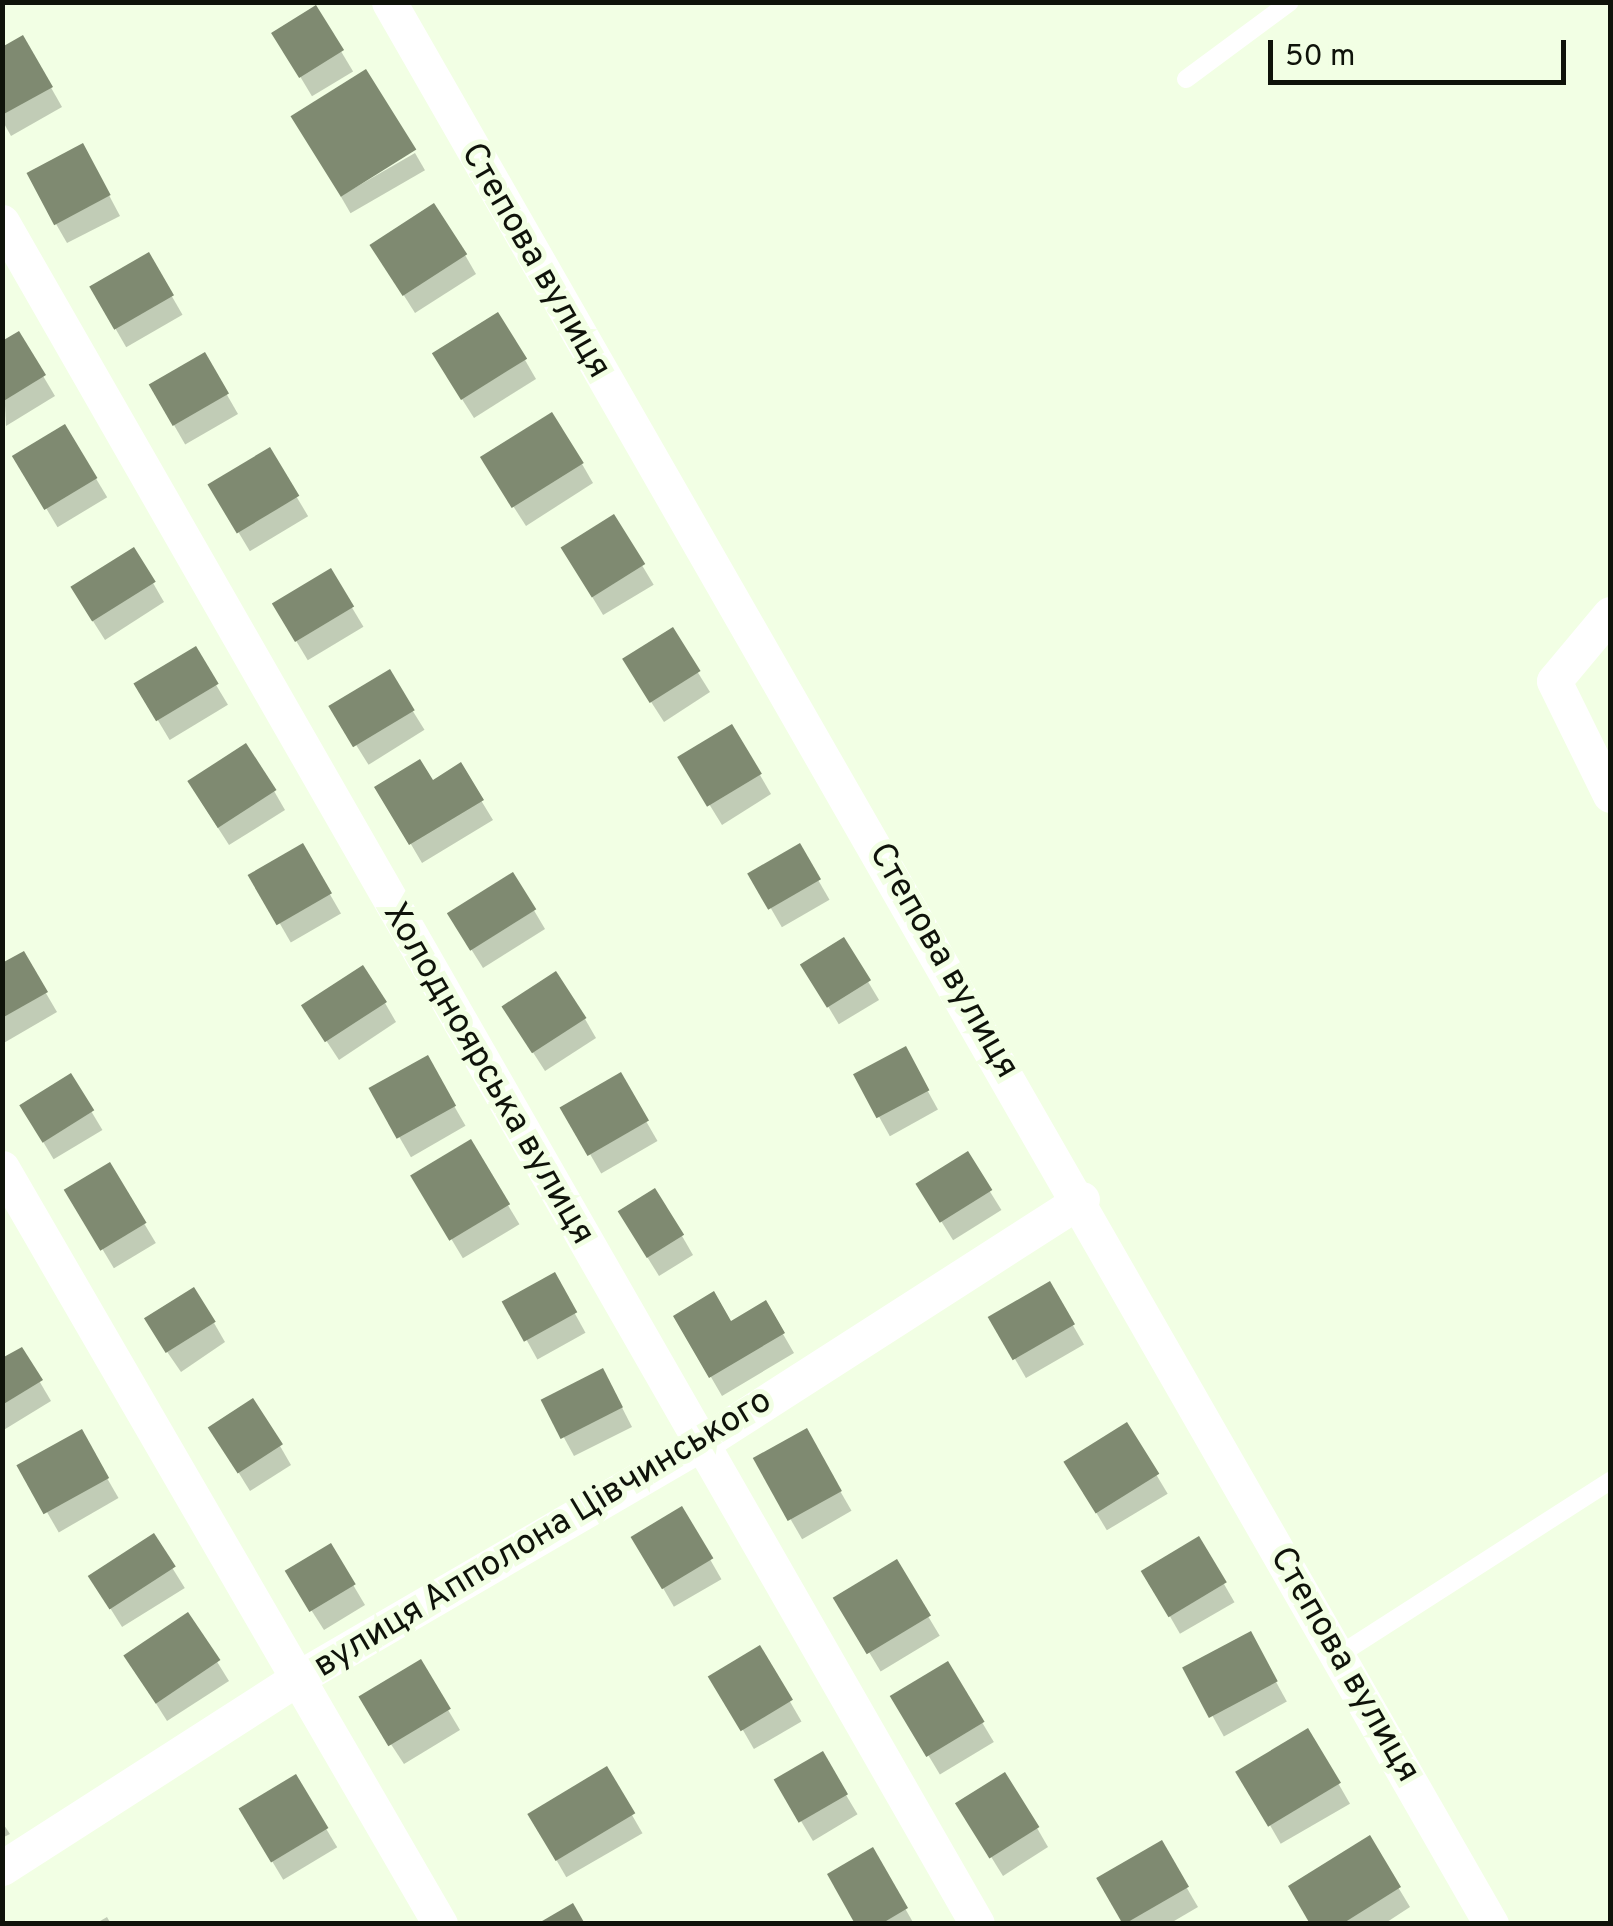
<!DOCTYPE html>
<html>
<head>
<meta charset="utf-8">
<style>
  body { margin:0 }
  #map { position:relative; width:1613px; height:1926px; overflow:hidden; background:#f2ffe4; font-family:Overpass,sans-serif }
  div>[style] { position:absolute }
  .shadow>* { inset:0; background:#0003; transform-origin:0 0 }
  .building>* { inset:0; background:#7f8a71; transform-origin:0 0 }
  .lane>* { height:18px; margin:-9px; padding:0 9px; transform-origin:9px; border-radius:9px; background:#fff }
  .street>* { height:35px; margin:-17.5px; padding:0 17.5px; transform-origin:17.5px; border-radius:17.5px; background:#fff }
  span { translate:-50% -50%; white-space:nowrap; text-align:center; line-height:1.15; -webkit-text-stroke:10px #f2ffe4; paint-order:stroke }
  .street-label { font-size:35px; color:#0f130a }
  .frame { position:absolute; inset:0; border:5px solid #0f130a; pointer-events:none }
  .scale { position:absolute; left:1268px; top:40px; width:298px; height:45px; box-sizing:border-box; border:5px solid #0f130a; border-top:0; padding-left:12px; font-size:30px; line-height:35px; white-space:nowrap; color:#0f130a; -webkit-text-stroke:8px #f2ffe4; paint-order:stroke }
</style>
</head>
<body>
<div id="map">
  <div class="shadow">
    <div style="left:315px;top:8px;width:74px;height:48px;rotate:59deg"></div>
    <div style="clip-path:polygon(23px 38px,62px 107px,11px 136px,2px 120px,2px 50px)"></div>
    <div style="left:415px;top:153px;width:20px;height:86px;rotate:60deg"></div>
    <div style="clip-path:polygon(93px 165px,120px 216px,67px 243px,56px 224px)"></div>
    <div style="left:148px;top:255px;width:69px;height:65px;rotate:60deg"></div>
    <div style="clip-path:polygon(465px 255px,476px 274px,415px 313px,384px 264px)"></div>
    <div style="clip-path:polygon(18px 334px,55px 396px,6px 426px,2px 344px)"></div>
    <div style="left:204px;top:355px;width:68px;height:61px;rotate:60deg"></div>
    <div style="clip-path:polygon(525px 360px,536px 379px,474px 418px,446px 374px)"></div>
    <div style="left:65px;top:427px;width:82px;height:58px;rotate:59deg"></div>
    <div style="left:269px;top:451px;width:76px;height:68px;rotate:59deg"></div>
    <div style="clip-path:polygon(582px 464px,593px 483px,526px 526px,495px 478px)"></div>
    <div style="left:613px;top:517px;width:79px;height:59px;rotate:59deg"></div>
    <div style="left:330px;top:571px;width:65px;height:65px;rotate:59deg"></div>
    <div style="clip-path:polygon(153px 583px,164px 602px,105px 640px,84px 607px)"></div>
    <div style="clip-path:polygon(672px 631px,710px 692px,664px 722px,637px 680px)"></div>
    <div style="left:195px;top:650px;width:64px;height:68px;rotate:59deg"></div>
    <div style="left:389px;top:673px;width:67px;height:66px;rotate:58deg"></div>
    <div style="clip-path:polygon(460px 766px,493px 820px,422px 863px,378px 788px,432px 783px)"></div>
    <div style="clip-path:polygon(760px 775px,771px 794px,722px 825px,693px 778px)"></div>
    <div style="clip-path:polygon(274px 791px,285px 810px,229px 845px,200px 800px)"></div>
    <div style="left:302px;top:846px;width:78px;height:58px;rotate:60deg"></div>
    <div style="left:799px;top:847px;width:61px;height:55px;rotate:60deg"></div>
    <div style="clip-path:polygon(513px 875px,545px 929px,483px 968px,461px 933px)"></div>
    <div style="left:843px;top:940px;width:70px;height:47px;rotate:59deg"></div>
    <div style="clip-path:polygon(23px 954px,57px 1012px,2px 1044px,2px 966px)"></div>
    <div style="clip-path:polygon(385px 1003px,396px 1022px,339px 1060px,316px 1025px)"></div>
    <div style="clip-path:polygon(585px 1019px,596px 1038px,545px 1071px,516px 1026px)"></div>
    <div style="left:905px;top:1050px;width:68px;height:55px;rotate:61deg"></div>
    <div style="left:427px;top:1059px;width:77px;height:63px;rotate:60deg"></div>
    <div style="left:70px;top:1076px;width:63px;height:57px;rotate:59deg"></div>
    <div style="left:620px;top:1076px;width:75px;height:65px;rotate:60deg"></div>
    <div style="left:470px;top:1142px;width:96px;height:66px;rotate:59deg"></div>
    <div style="left:967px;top:1155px;width:65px;height:57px;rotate:58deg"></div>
    <div style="left:109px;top:1165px;width:91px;height:49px;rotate:59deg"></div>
    <div style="clip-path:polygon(631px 1231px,682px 1236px,693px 1255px,659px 1276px)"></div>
    <div style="left:554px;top:1276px;width:65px;height:55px;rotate:61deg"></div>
    <div style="left:1049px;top:1284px;width:70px;height:67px;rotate:60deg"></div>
    <div style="clip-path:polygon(765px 1303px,794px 1353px,722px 1396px,676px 1317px,730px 1325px)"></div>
    <div style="clip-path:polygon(214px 1323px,225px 1342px,181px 1372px,159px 1340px)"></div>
    <div style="clip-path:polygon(21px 1350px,51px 1401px,2px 1431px,2px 1361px)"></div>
    <div style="clip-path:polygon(613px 1390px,632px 1427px,574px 1456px,544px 1401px)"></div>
    <div style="left:1127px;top:1426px;width:79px;height:71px;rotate:59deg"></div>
    <div style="left:806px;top:1432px;width:91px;height:57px;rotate:60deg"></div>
    <div style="left:81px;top:1433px;width:75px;height:69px;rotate:60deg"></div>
    <div style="clip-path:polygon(222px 1446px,280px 1446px,291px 1465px,250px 1491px)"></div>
    <div style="left:681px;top:1509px;width:81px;height:55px;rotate:60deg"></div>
    <div style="left:153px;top:1537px;width:60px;height:74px;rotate:58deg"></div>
    <div style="left:1198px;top:1539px;width:73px;height:63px;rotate:60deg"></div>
    <div style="clip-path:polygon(330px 1546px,365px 1605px,324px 1630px,299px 1591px)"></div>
    <div style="left:896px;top:1563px;width:85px;height:69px;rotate:59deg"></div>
    <div style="clip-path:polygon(188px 1615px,229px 1681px,167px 1721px,138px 1675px)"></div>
    <div style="left:1250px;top:1635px;width:76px;height:72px;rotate:61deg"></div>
    <div style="left:759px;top:1648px;width:85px;height:55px;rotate:60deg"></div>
    <div style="clip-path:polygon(420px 1663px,460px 1730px,404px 1764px,371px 1714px)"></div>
    <div style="left:947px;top:1664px;width:91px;height:63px;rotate:59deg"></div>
    <div style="left:1308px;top:1731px;width:84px;height:80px;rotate:60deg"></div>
    <div style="left:822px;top:1755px;width:69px;height:52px;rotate:59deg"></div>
    <div style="left:606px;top:1770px;width:73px;height:88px;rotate:60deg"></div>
    <div style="left:295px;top:1777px;width:82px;height:63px;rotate:59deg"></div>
    <div style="clip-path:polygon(2px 1822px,10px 1834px,2px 1838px)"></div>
    <div style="clip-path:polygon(970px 1823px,1037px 1828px,1048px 1847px,1003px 1876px)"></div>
    <div style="clip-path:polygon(1369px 1839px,1410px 1907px,1384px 1924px,1313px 1924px)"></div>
    <div style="clip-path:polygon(1161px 1844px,1198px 1907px,1169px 1924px,1125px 1924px,1100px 1879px)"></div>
    <div style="clip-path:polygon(872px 1851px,914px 1924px,858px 1924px)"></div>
    <div style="clip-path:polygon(107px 1917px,111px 1924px,95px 1924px)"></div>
  </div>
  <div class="building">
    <div style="left:316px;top:5px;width:53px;height:53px;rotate:58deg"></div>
    <div style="clip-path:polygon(23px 35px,53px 87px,2px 115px,2px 47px)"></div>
    <div style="left:366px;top:69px;width:95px;height:89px;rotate:58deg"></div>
    <div style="left:83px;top:143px;width:59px;height:64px;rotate:62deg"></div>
    <div style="left:434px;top:203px;width:61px;height:77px;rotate:57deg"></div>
    <div style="left:149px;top:252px;width:50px;height:69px;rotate:60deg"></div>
    <div style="left:498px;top:312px;width:55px;height:78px;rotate:58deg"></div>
    <div style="clip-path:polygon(19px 331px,46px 375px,2px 402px,2px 341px)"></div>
    <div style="left:205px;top:352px;width:48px;height:65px;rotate:60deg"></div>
    <div style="left:552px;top:412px;width:60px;height:85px;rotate:58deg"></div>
    <div style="left:65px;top:424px;width:63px;height:62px;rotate:59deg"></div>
    <div style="left:270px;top:447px;width:57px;height:73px;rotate:59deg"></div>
    <div style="left:614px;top:514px;width:59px;height:63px;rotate:58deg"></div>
    <div style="left:134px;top:547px;width:41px;height:75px;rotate:58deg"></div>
    <div style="left:331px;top:568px;width:45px;height:69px;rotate:59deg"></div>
    <div style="left:673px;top:627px;width:52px;height:60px;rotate:58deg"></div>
    <div style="left:196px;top:646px;width:44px;height:73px;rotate:59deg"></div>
    <div style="left:390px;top:669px;width:48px;height:72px;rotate:59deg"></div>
    <div style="left:732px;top:724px;width:58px;height:64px;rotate:59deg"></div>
    <div style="left:246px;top:743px;width:56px;height:70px;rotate:57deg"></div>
    <div style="clip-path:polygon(420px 759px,433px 780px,461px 762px,484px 800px,409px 845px,374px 787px)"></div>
    <div style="left:303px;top:843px;width:58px;height:64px;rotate:60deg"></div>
    <div style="left:800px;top:843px;width:42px;height:61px;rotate:60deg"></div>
    <div style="left:513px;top:872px;width:44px;height:78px;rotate:58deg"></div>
    <div style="left:844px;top:937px;width:51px;height:52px;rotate:58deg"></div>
    <div style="clip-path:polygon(24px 951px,48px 992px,2px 1018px,2px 963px)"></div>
    <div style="left:363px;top:965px;width:44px;height:74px;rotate:57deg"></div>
    <div style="left:556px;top:971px;width:56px;height:65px;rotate:57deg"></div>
    <div style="left:906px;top:1046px;width:50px;height:60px;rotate:62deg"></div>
    <div style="left:428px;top:1055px;width:58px;height:68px;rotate:61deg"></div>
    <div style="left:621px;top:1072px;width:56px;height:71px;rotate:60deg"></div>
    <div style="left:71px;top:1073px;width:44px;height:61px;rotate:58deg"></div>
    <div style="left:471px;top:1139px;width:76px;height:71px;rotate:59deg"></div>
    <div style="left:968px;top:1151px;width:46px;height:62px;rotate:58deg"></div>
    <div style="left:110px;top:1162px;width:71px;height:54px;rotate:59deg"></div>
    <div style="left:655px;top:1188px;width:55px;height:44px;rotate:58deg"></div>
    <div style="left:555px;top:1272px;width:46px;height:61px;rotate:61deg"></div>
    <div style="left:1050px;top:1281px;width:50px;height:72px;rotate:60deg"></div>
    <div style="left:194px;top:1287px;width:41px;height:59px;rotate:58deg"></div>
    <div style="clip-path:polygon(714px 1291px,731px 1321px,766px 1300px,785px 1333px,709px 1378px,673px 1316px)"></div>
    <div style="clip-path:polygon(22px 1347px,43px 1380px,2px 1405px,2px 1358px)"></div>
    <div style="left:603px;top:1368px;width:44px;height:70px;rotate:63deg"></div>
    <div style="left:253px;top:1398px;width:55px;height:54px;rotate:57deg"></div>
    <div style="left:1127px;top:1422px;width:61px;height:75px;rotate:58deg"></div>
    <div style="left:807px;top:1428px;width:72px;height:62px;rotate:61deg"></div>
    <div style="left:82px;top:1429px;width:56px;height:75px;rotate:61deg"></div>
    <div style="left:682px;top:1506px;width:61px;height:60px;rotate:59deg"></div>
    <div style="left:154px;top:1533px;width:40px;height:79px;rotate:57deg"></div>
    <div style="left:1199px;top:1536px;width:54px;height:68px;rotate:59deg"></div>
    <div style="left:331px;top:1543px;width:48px;height:54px;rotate:59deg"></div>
    <div style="left:897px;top:1559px;width:66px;height:75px;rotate:59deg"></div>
    <div style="left:188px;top:1612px;width:58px;height:78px;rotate:56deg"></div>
    <div style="left:1251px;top:1631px;width:57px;height:78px;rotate:62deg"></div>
    <div style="left:760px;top:1645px;width:64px;height:61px;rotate:59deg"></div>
    <div style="left:421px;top:1659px;width:58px;height:73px;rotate:59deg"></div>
    <div style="left:948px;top:1661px;width:71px;height:68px;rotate:59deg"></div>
    <div style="left:1308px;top:1728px;width:64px;height:85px;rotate:59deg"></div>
    <div style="left:823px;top:1751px;width:50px;height:57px;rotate:60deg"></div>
    <div style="left:607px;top:1766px;width:55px;height:93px;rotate:59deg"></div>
    <div style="left:1005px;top:1772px;width:65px;height:59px;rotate:58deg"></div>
    <div style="left:296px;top:1774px;width:63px;height:67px;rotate:59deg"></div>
    <div style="clip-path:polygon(1370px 1835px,1401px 1887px,1342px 1924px,1310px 1924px,1288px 1886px)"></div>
    <div style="left:1162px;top:1840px;width:54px;height:76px;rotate:60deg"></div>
    <div style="clip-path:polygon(873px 1847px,908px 1908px,881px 1924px,855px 1924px,827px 1874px)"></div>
    <div style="clip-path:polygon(573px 1903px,585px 1924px,537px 1924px)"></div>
  </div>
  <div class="lane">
    <div style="left:1186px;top:79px;width:129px;rotate:-36.5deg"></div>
    <div style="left:1339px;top:1655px;width:322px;rotate:-32.7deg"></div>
  </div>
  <div class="street">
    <div style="left:389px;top:2px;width:2216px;rotate:60.17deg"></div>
    <div style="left:2px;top:222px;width:1961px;rotate:60.19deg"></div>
    <div style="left:1610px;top:614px;width:87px;rotate:129.9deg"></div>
    <div style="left:1554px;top:681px;width:127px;rotate:63.8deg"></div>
    <div style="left:2px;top:1168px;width:874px;rotate:59.91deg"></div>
    <div style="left:2px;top:1868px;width:352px;rotate:-32.7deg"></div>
    <div style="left:298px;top:1678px;width:464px;rotate:-30.2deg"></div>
    <div style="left:699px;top:1445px;width:455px;rotate:-32.7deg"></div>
  </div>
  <div class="street-label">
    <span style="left:535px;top:261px;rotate:60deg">Степова вулиця</span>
    <span style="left:943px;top:961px;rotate:60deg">Степова вулиця</span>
    <span style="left:488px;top:1074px;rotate:60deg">Холодноярська вулиця</span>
    <span style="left:543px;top:1534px;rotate:-31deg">вулиця Апполона Цівчинського</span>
    <span style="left:1344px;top:1665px;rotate:60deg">Степова вулиця</span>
  </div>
  <div class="frame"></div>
  <div class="scale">50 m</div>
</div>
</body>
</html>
